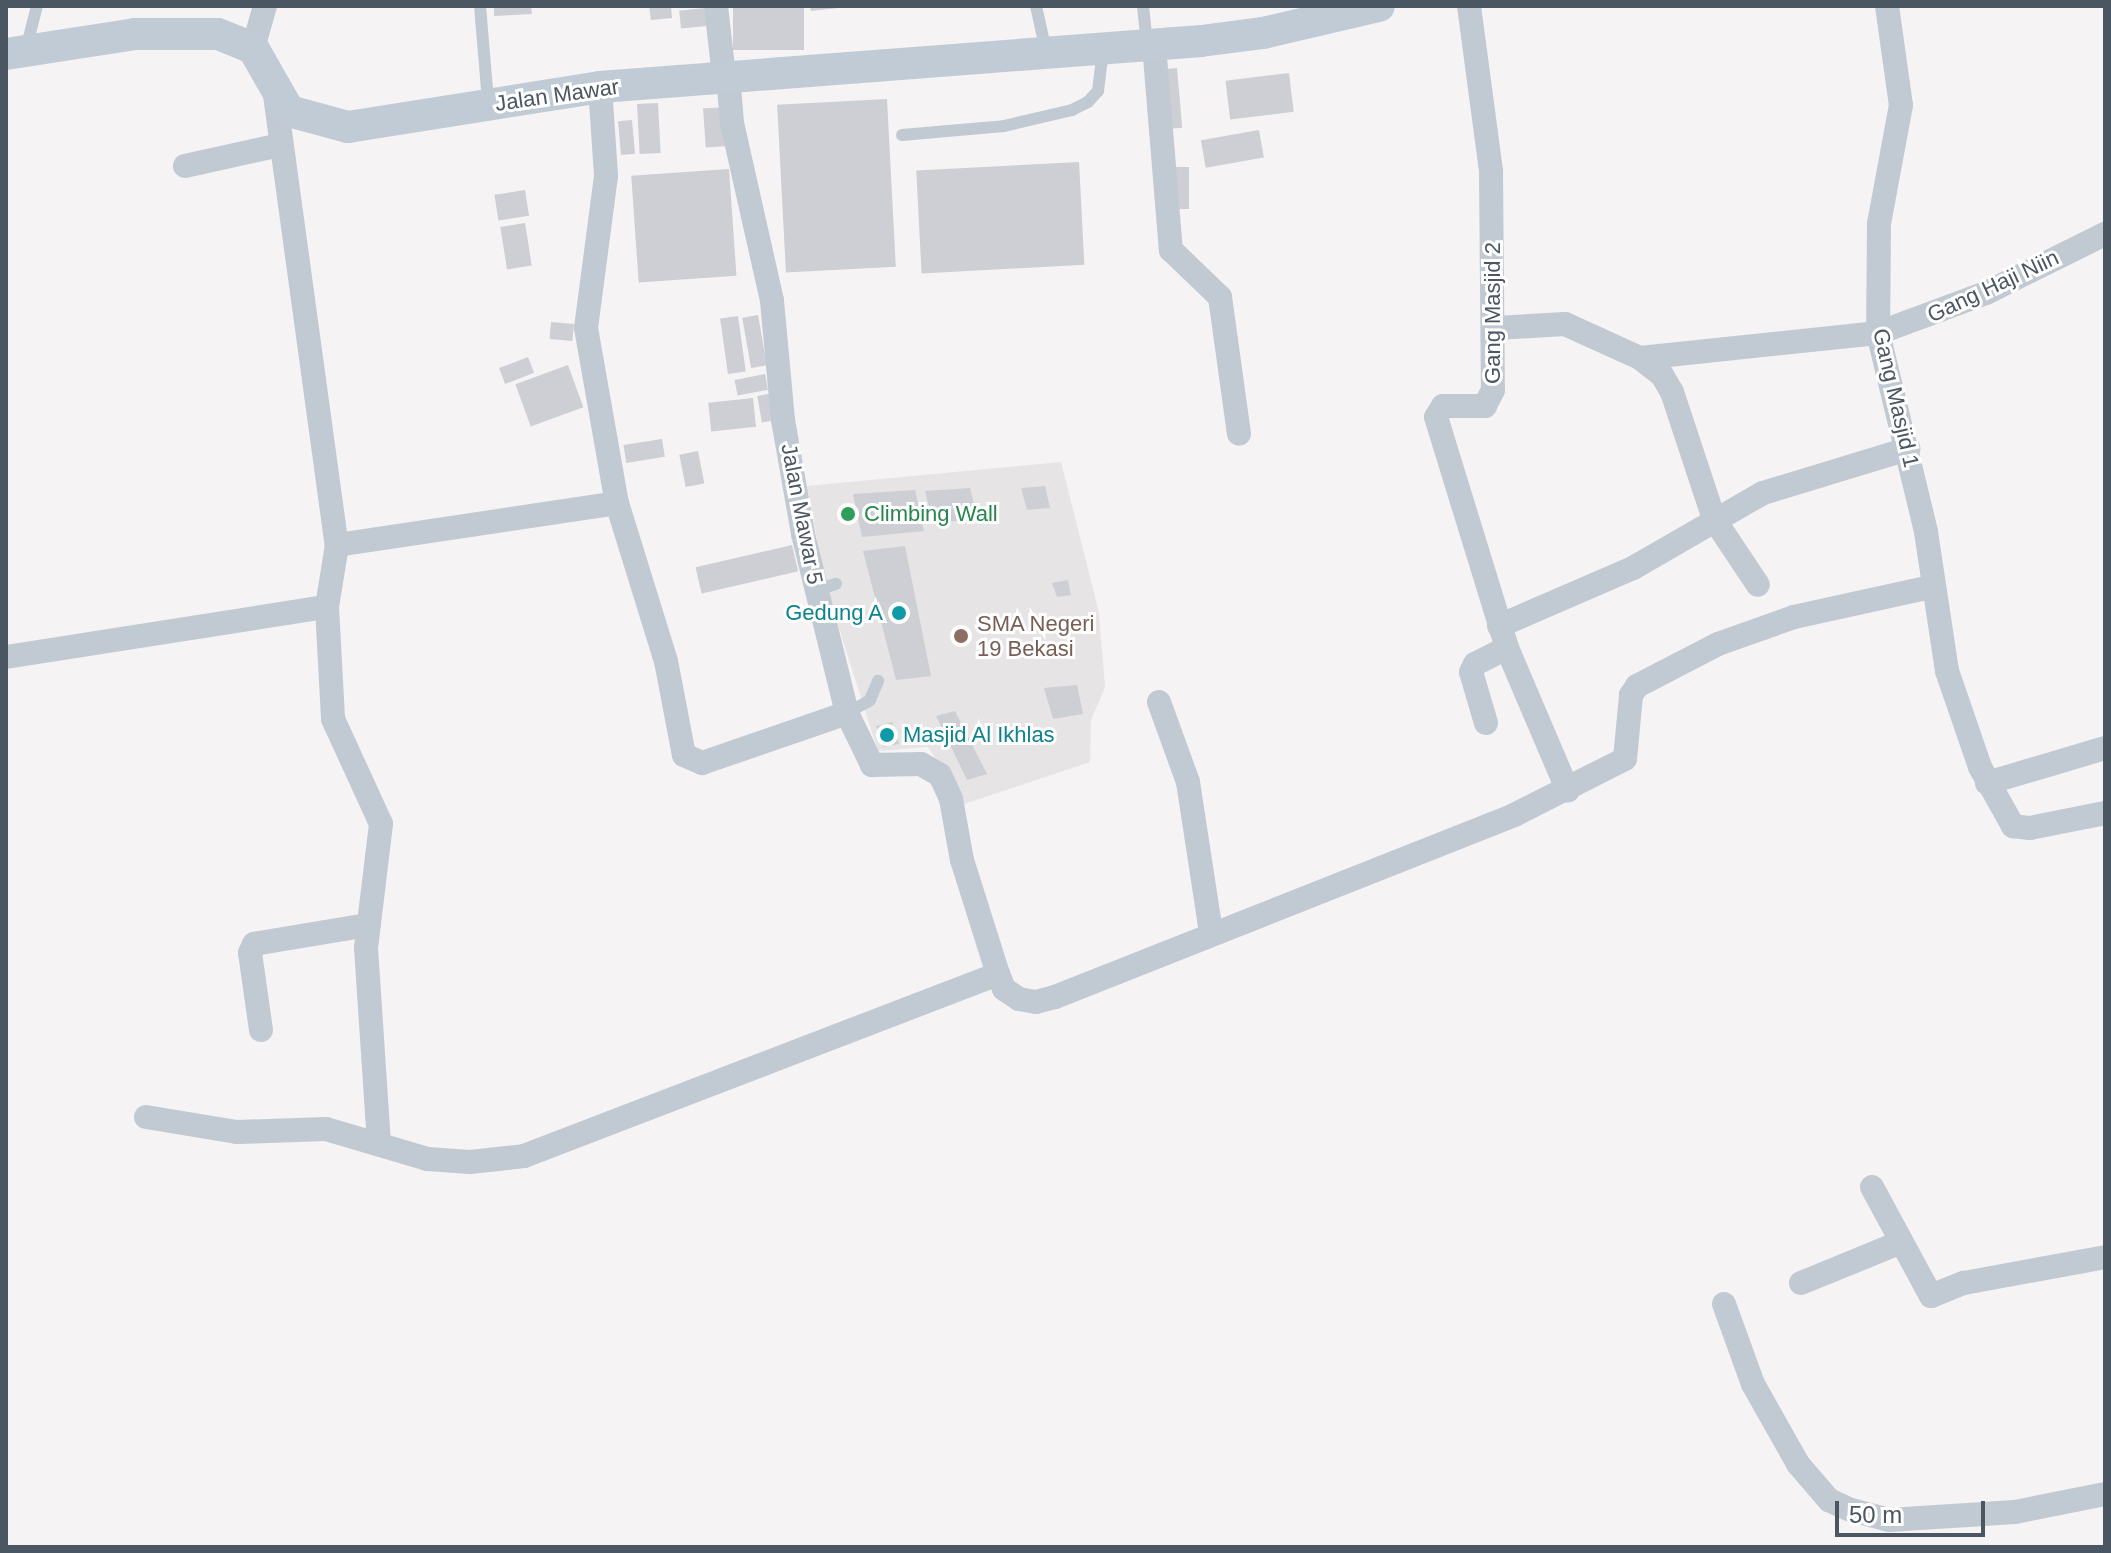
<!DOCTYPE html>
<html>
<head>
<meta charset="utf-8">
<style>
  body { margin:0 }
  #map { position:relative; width:2111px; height:1553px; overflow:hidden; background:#f5f3f3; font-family:Helvetica,sans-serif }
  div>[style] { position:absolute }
  .education>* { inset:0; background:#e6e4e5 }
  .building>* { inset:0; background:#cdcfd5; transform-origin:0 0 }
  .lane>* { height:12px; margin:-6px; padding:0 6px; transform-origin:6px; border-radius:6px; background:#c1cad2 }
  .street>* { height:24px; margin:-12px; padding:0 12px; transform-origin:12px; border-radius:12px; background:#c1cad2 }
  .secondary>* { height:32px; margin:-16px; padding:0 16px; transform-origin:16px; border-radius:16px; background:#c1cbd6 }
  .dots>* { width:22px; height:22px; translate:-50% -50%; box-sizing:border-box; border:4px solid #fff; border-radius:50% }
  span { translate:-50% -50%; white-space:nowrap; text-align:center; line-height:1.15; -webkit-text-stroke:6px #fff; paint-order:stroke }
  .street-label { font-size:22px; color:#4a5661 }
  .leisure-label { font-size:22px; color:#27864d }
  .left { translate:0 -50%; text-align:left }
  .culture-label { font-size:22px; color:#0d838f }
  .right { translate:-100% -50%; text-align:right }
  .education-label { font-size:22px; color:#785e54 }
  .frame { position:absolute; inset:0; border:8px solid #4a5661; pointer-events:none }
  .scale { position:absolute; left:1835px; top:1501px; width:150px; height:36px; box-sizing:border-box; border:4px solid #4a5661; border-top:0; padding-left:10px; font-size:24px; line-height:28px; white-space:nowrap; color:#4a5661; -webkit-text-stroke:6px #fff; paint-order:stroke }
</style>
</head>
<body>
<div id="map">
  <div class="education">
    <div style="clip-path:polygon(1061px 462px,1099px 613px,1105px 687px,1091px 720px,1090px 762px,964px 804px,928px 747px,878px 751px,826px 587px,807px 486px)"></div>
  </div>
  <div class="building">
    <div style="clip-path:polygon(494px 6px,531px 6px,532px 14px,494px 16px)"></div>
    <div style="clip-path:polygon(649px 6px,671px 6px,672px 18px,651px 20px)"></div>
    <div style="left:733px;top:6px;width:71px;height:44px"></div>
    <div style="clip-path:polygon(810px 6px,838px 6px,838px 8px,811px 11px)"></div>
    <div style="left:705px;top:8px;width:18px;height:26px;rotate:84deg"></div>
    <div style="left:1177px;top:68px;width:60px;height:15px;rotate:85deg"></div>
    <div style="left:1289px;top:73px;width:39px;height:64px;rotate:83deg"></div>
    <div style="left:887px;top:99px;width:168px;height:110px;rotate:87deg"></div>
    <div style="left:658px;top:103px;width:50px;height:21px;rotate:87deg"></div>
    <div style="left:726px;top:107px;width:39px;height:23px;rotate:86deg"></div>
    <div style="left:632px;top:120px;width:34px;height:14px;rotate:85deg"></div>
    <div style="left:1259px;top:130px;width:28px;height:59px;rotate:80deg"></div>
    <div style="left:1079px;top:162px;width:103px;height:163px;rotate:87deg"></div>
    <div style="left:1170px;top:167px;width:19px;height:42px"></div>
    <div style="left:729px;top:169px;width:107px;height:98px;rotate:86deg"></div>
    <div style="left:525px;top:190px;width:26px;height:31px;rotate:81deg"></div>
    <div style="left:525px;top:223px;width:43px;height:25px;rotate:81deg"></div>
    <div style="left:758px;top:315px;width:51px;height:16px;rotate:80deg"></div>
    <div style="left:738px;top:316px;width:56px;height:18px;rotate:82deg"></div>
    <div style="left:551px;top:322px;width:23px;height:17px;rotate:5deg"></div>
    <div style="left:528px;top:357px;width:17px;height:31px;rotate:69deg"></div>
    <div style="left:568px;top:365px;width:45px;height:56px;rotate:70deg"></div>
    <div style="left:765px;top:374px;width:16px;height:31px;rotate:79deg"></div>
    <div style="left:774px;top:393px;width:27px;height:17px;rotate:80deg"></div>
    <div style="left:753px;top:398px;width:29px;height:45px;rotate:84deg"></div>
    <div style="left:662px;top:439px;width:18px;height:39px;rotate:81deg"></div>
    <div style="left:698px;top:451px;width:33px;height:19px;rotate:79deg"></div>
    <div style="clip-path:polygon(1045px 486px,1050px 508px,1027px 510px,1021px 488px)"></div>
    <div style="clip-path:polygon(970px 488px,978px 519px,933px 523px,925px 491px)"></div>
    <div style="clip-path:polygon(915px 490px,924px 531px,862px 537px,853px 494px)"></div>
    <div style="left:792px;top:545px;width:27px;height:99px;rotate:77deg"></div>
    <div style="clip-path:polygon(905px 546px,931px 676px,896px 680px,863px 551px)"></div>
    <div style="clip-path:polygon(1068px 580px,1071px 595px,1057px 597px,1052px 583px)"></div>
    <div style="clip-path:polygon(1077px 685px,1083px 714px,1053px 719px,1044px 688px)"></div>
    <div style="clip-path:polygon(955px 711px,987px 774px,967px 780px,936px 716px)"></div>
    <div style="clip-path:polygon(892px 722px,899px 744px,883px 747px,876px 726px)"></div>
  </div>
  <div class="lane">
    <div style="left:480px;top:6px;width:96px;rotate:85.2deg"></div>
    <div style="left:1036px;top:6px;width:46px;rotate:77.5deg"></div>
    <div style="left:1143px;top:6px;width:37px;rotate:84deg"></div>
    <div style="left:26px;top:49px;width:44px;rotate:-75.7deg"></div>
    <div style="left:902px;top:135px;width:102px;rotate:-5deg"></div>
    <div style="left:1004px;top:126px;width:70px;rotate:-13.2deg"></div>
    <div style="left:1072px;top:110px;width:18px;rotate:-27deg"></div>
    <div style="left:1088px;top:102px;width:15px;rotate:-48deg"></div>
    <div style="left:1098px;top:91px;width:39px;rotate:-83deg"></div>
    <div style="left:817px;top:590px;width:20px;rotate:-18deg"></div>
    <div style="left:847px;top:713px;width:26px;rotate:-29deg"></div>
    <div style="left:870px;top:700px;width:21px;rotate:-67deg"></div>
  </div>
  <div class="street">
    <div style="left:716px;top:6px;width:70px;rotate:83.5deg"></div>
    <div style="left:1469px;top:6px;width:166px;rotate:82.4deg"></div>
    <div style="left:1491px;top:171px;width:219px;rotate:89.5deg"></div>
    <div style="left:1493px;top:390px;width:18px;rotate:117deg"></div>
    <div style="left:1485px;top:406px;width:42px;rotate:180deg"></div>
    <div style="left:1443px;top:406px;width:13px;rotate:122deg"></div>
    <div style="left:1436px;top:417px;width:242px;rotate:72.9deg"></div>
    <div style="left:1507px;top:648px;width:155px;rotate:66.9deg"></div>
    <div style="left:1887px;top:6px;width:100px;rotate:82deg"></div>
    <div style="left:1901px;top:105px;width:121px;rotate:100.5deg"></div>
    <div style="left:1879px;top:224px;width:109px;rotate:90.5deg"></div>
    <div style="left:1878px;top:333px;width:205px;rotate:76.4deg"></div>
    <div style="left:1926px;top:532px;width:141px;rotate:81.4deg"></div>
    <div style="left:1947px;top:671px;width:102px;rotate:71deg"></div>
    <div style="left:1980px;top:767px;width:68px;rotate:60.8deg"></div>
    <div style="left:2013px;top:826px;width:17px;rotate:7deg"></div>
    <div style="left:2030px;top:828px;width:76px;rotate:-11.3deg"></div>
    <div style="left:1154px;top:45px;width:206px;rotate:85.3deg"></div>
    <div style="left:1171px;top:250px;width:68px;rotate:43.8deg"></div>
    <div style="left:1220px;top:297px;width:138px;rotate:82.1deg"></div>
    <div style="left:253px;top:48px;width:44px;rotate:-74.1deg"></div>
    <div style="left:728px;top:76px;width:47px;rotate:85.1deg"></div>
    <div style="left:732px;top:123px;width:182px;rotate:77.3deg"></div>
    <div style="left:772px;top:301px;width:120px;rotate:84.7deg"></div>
    <div style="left:783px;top:420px;width:116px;rotate:80deg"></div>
    <div style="left:803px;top:534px;width:184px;rotate:76.2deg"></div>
    <div style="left:847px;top:713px;width:58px;rotate:64.3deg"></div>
    <div style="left:872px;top:765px;width:49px;rotate:-1.2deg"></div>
    <div style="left:921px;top:764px;width:22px;rotate:30deg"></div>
    <div style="left:940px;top:775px;width:26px;rotate:65deg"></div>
    <div style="left:951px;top:799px;width:62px;rotate:79.8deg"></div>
    <div style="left:962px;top:860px;width:120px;rotate:72.5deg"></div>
    <div style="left:600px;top:87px;width:89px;rotate:86.1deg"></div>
    <div style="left:606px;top:176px;width:153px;rotate:97.5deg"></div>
    <div style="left:586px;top:328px;width:178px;rotate:80deg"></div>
    <div style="left:617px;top:503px;width:165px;rotate:72.8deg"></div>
    <div style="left:666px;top:661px;width:96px;rotate:79.2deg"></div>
    <div style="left:684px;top:755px;width:20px;rotate:24deg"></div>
    <div style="left:702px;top:763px;width:153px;rotate:-19deg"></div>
    <div style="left:275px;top:95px;width:454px;rotate:82.2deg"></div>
    <div style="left:337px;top:545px;width:63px;rotate:99.2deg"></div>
    <div style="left:327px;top:607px;width:112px;rotate:86.9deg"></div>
    <div style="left:333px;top:719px;width:115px;rotate:65.4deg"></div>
    <div style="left:381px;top:824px;width:125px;rotate:96.9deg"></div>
    <div style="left:366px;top:948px;width:195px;rotate:86.2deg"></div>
    <div style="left:185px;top:166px;width:97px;rotate:-12.5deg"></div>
    <div style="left:1496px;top:328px;width:69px;rotate:-3.3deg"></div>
    <div style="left:1565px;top:324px;width:82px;rotate:24.4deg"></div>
    <div style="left:1640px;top:358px;width:239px;rotate:-6deg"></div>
    <div style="left:1878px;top:333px;width:115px;rotate:-20.3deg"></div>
    <div style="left:1986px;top:293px;width:133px;rotate:-26.4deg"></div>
    <div style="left:1640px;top:358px;width:28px;rotate:38deg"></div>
    <div style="left:1662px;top:375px;width:20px;rotate:60deg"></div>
    <div style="left:1672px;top:392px;width:134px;rotate:71.7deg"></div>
    <div style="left:1714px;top:519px;width:79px;rotate:56.3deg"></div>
    <div style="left:337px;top:545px;width:283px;rotate:-8.5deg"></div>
    <div style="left:1499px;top:626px;width:146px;rotate:-23.4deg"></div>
    <div style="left:1633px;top:568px;width:150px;rotate:-30deg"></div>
    <div style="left:1763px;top:493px;width:152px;rotate:-16.9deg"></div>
    <div style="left:6px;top:657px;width:325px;rotate:-8.9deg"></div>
    <div style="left:1159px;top:702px;width:85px;rotate:70.1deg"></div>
    <div style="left:1188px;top:782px;width:152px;rotate:81.3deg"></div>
    <div style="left:1486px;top:723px;width:53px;rotate:-106.4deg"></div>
    <div style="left:1471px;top:672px;width:9px;rotate:-63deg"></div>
    <div style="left:1475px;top:664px;width:36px;rotate:-27deg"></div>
    <div style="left:1987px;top:783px;width:123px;rotate:-16.5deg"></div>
    <div style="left:261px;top:1030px;width:78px;rotate:-98.1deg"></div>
    <div style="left:250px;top:953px;width:10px;rotate:-66deg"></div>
    <div style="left:254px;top:944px;width:116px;rotate:-9.5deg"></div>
    <div style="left:146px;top:1117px;width:92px;rotate:9.4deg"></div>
    <div style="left:237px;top:1132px;width:89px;rotate:-1.9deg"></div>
    <div style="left:326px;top:1129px;width:105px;rotate:16.5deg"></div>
    <div style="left:427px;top:1159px;width:43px;rotate:4deg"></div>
    <div style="left:470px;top:1162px;width:54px;rotate:-6.3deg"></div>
    <div style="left:524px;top:1156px;width:508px;rotate:-21.01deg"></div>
    <div style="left:998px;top:974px;width:16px;rotate:68deg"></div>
    <div style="left:1004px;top:989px;width:18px;rotate:34deg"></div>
    <div style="left:1019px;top:999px;width:17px;rotate:10deg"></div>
    <div style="left:1036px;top:1002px;width:20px;rotate:-15deg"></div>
    <div style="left:1055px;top:997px;width:494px;rotate:-21.6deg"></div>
    <div style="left:1514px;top:815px;width:124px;rotate:-26.8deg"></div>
    <div style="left:1625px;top:759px;width:64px;rotate:-84.6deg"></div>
    <div style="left:1631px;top:695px;width:11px;rotate:-56deg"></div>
    <div style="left:1637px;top:686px;width:91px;rotate:-27.4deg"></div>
    <div style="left:1718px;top:644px;width:81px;rotate:-19.6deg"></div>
    <div style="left:1794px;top:617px;width:140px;rotate:-12.4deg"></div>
    <div style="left:1872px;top:1187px;width:124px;rotate:61.6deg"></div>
    <div style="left:1931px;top:1296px;width:35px;rotate:-22deg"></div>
    <div style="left:1964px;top:1283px;width:143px;rotate:-10.4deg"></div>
    <div style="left:1801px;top:1283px;width:106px;rotate:-22.2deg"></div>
    <div style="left:1724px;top:1304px;width:85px;rotate:70.1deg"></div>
    <div style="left:1753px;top:1384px;width:92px;rotate:60.6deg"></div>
    <div style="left:1798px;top:1464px;width:48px;rotate:49.3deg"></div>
    <div style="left:1829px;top:1500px;width:21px;rotate:25deg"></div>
    <div style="left:1848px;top:1509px;width:42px;rotate:15deg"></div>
    <div style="left:1889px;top:1520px;width:126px;rotate:-3.6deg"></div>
    <div style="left:2015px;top:1512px;width:92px;rotate:-11.3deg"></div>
  </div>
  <div class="secondary">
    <div style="left:6px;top:54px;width:131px;rotate:-8.8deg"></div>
    <div style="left:135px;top:34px;width:83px"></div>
    <div style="left:218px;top:34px;width:38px;rotate:22deg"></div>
    <div style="left:253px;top:48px;width:73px;rotate:60.3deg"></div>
    <div style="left:289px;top:111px;width:61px;rotate:15.2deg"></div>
    <div style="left:348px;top:127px;width:255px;rotate:-9deg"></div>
    <div style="left:600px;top:87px;width:603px;rotate:-4.38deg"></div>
    <div style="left:1201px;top:41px;width:63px;rotate:-7.4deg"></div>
    <div style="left:1263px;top:33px;width:119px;rotate:-13.1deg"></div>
  </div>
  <div class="dots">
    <div style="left:848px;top:514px;background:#2e9e5b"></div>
    <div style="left:899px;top:613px;background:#0f9aa8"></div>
    <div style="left:961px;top:636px;background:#8d6e63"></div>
    <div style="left:887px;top:735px;background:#0f9aa8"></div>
  </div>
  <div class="street-label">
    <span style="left:557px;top:95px;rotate:-8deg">Jalan Mawar</span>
    <span style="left:1993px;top:286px;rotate:-25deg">Gang Haji Niin</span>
    <span style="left:1493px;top:313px;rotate:-90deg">Gang Masjid 2</span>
    <span style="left:1896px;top:398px;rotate:77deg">Gang Masjid 1</span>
    <span style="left:802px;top:514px;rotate:79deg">Jalan Mawar 5</span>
  </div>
  <div class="leisure-label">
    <span class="left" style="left:864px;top:514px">Climbing Wall</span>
  </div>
  <div class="culture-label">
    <span class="right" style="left:883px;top:613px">Gedung A</span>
    <span class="left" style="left:903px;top:735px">Masjid Al Ikhlas</span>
  </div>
  <div class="education-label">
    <span class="left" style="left:977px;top:636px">SMA Negeri<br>19 Bekasi</span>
  </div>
  <div class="frame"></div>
  <div class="scale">50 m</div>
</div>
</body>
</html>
